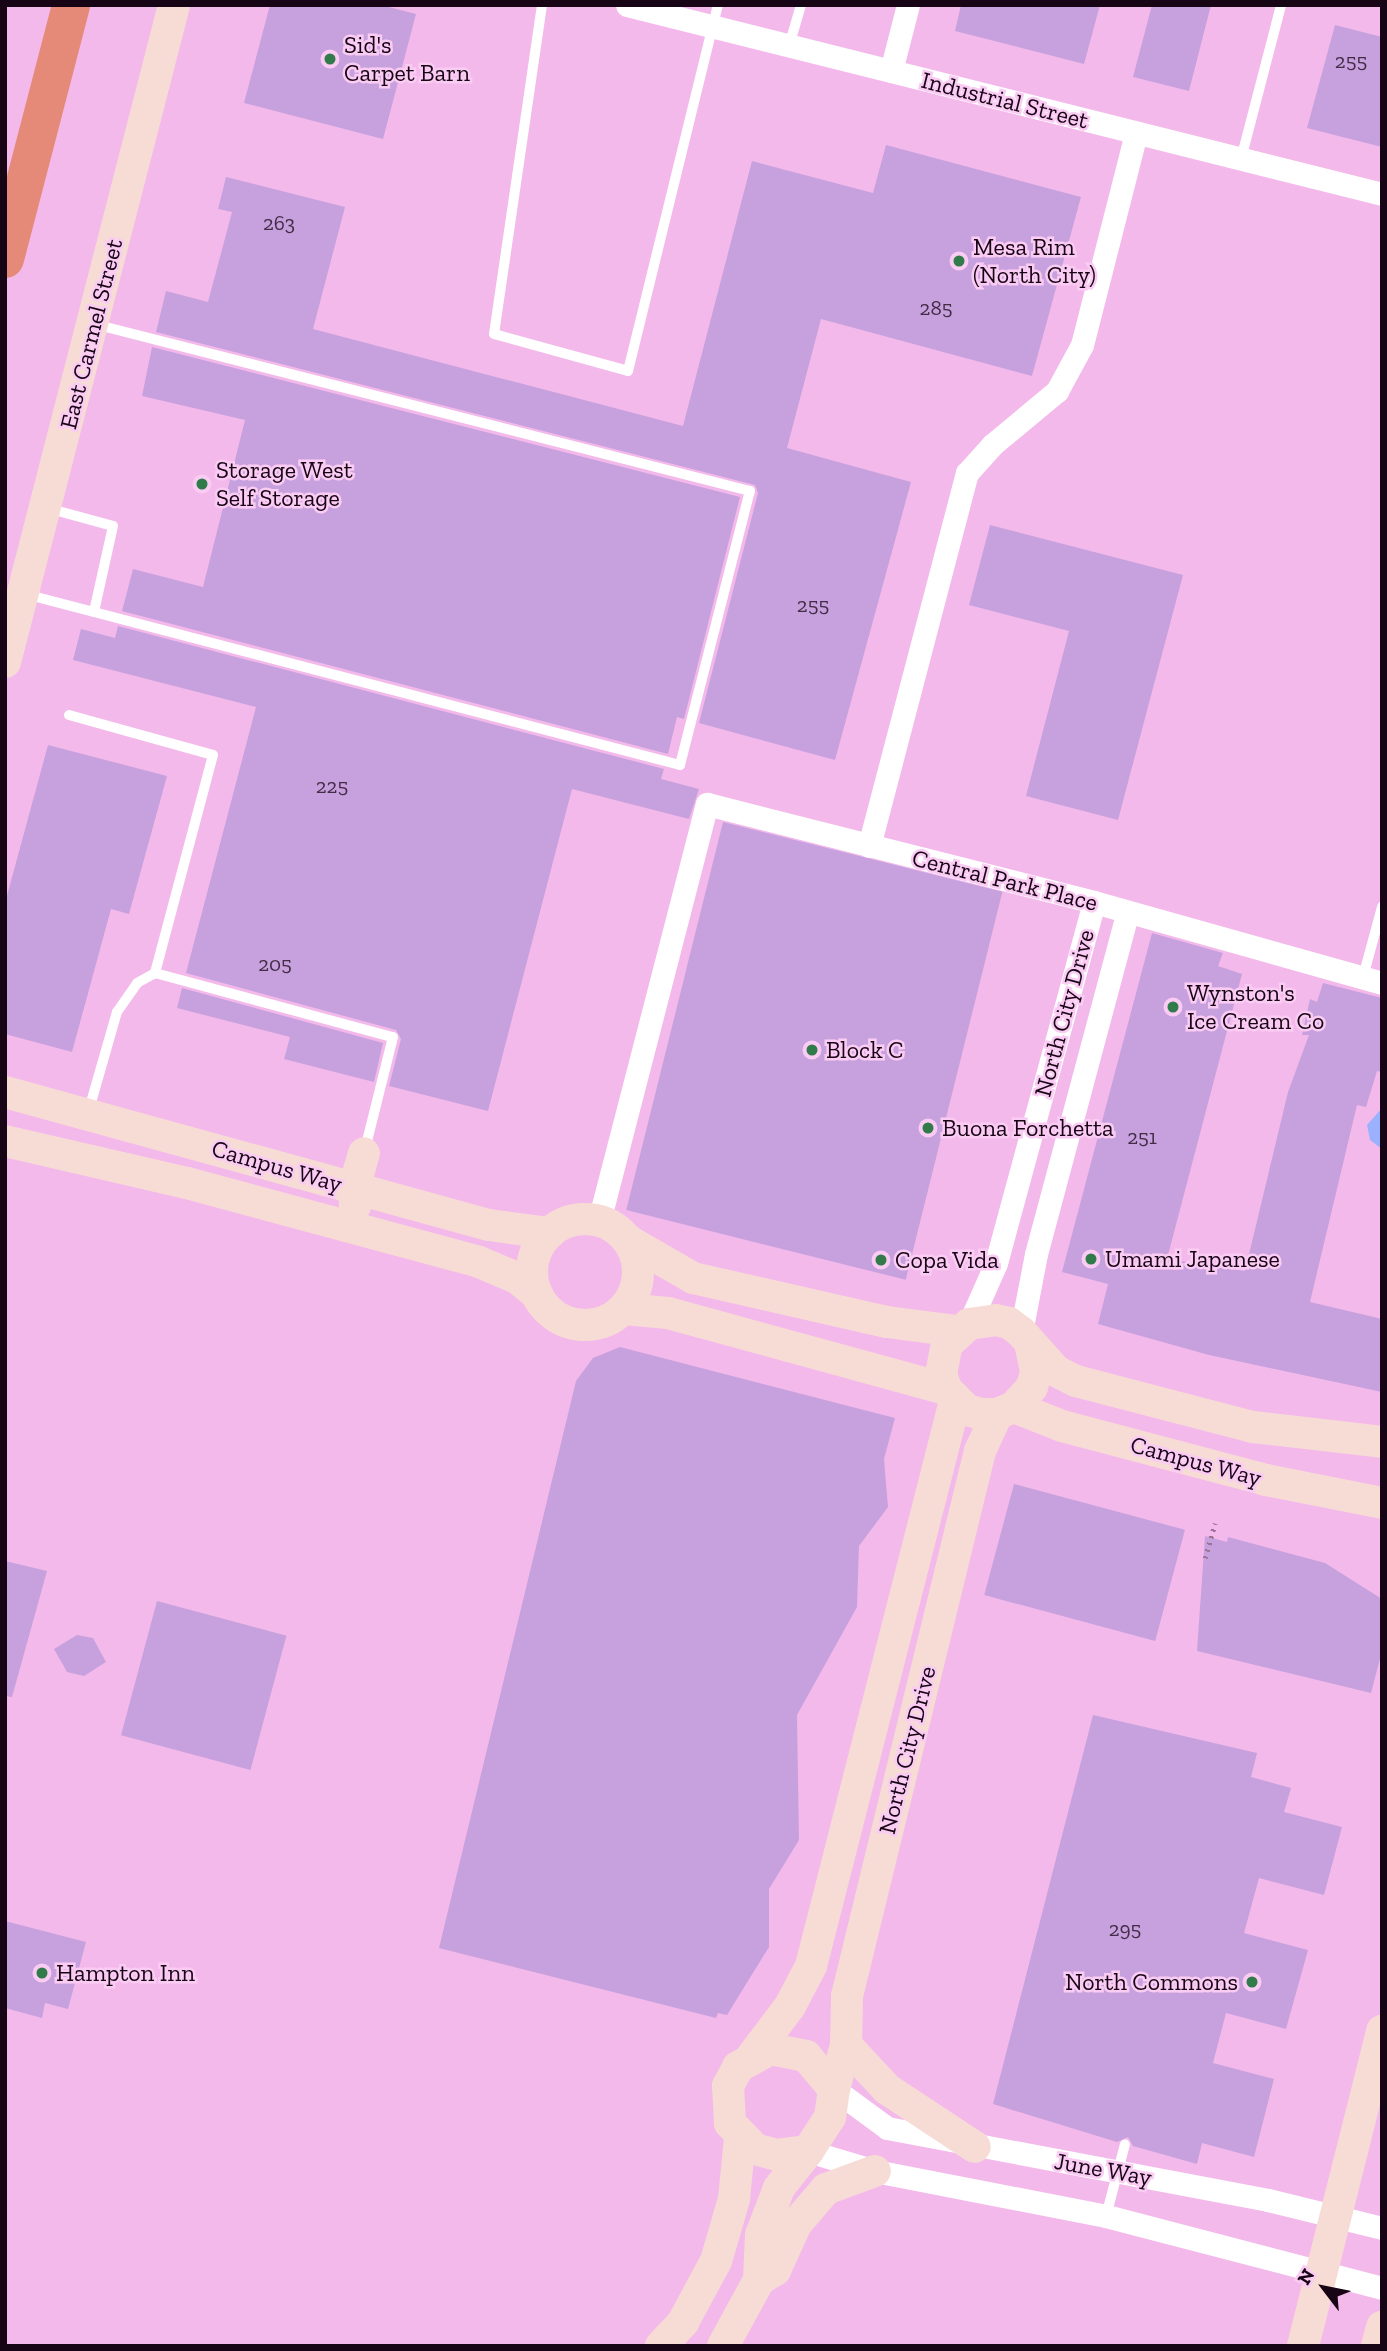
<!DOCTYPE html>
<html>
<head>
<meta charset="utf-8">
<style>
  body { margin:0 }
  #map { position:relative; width:1387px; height:2351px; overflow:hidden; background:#f4b9eb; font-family:"Zilla Slab",serif }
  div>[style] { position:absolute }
  .water>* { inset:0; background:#9cb1fe }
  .building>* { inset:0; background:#c6a1dd; transform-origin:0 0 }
  .path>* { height:4.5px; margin-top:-2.25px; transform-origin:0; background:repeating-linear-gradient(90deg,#9c7196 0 2px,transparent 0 7px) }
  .lane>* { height:10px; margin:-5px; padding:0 5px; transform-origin:5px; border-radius:5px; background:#fff }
  .street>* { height:23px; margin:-11.5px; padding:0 11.5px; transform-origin:11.5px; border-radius:11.5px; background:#fff }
  .secondary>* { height:32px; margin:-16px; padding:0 16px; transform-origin:16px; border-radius:16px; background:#f7dcd6 }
  .secondary>.ring { margin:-16px; padding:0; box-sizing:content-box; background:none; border:32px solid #f7dcd6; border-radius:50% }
  .highway>* { height:38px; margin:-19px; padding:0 19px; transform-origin:19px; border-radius:19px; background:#e58a78 }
  .dots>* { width:19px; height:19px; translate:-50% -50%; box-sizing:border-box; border:4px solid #facbf3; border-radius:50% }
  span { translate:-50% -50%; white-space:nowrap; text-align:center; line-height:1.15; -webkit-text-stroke:5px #facbf3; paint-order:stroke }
  .number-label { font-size:21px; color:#432c47 }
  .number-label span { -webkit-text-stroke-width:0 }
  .poi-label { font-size:24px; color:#170515 }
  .left { translate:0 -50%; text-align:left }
  .right { translate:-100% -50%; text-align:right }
  .street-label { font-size:24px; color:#170515 }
  .frame { position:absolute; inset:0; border:7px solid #170515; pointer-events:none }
  .north { position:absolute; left:1289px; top:2253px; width:70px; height:70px; -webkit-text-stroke:5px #facbf3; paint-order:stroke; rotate:302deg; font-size:19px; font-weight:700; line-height:28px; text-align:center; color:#170515 }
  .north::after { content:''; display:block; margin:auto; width:24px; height:32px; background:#170515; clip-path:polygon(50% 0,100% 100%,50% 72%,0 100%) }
</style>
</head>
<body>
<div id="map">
  <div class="water">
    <div style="clip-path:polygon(1382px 1108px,1382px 1149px,1370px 1140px,1367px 1125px)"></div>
  </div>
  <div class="building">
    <div style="clip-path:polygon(270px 5px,381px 5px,416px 14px,383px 139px,244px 103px)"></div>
    <div style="clip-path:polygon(961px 5px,1100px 5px,1084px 64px,955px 31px)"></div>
    <div style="clip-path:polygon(1152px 5px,1211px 5px,1189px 91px,1133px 77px)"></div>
    <div style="clip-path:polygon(1335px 25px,1382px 37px,1382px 147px,1307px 128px)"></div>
    <div style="clip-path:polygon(886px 145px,1081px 197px,1032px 376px,821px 319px,787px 448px,911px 482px,835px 760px,699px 723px,758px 493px,755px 485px,156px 332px,166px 291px,208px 302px,232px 212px,218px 209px,226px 177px,345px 207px,313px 329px,683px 426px,752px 161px,873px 193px)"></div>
    <div style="clip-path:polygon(152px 347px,740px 497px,684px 719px,677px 717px,668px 754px,122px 611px,133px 569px,203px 587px,245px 420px,142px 396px)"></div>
    <div style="clip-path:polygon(990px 525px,1183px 575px,1118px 820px,1026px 796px,1069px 631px,969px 605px)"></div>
    <div style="clip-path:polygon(118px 626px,664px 769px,661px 779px,699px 789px,689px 819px,572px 789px,488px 1111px,389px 1086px,401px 1039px,396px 1030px,186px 973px,256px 707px,73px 660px,81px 629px,115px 638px)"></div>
    <div style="clip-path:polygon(48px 745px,167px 776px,129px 914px,111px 909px,72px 1052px,5px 1034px,5px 903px)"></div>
    <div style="left:723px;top:822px;width:288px;height:400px;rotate:14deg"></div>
    <div style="clip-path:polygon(1152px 933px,1223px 953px,1218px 966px,1242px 974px,1167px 1259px,1245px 1271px,1288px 1092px,1309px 1035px,1302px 1035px,1310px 999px,1317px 1002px,1323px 983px,1382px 998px,1382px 1072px,1377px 1071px,1366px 1107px,1357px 1105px,1310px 1302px,1382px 1319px,1382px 1392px,1209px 1355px,1098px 1324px,1108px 1284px,1062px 1272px)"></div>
    <div style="clip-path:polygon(182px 988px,383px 1043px,374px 1082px,284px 1059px,290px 1037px,177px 1008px)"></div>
    <div style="clip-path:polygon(620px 1347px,895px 1418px,884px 1459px,888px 1507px,859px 1546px,857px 1607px,797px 1715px,799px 1840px,769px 1889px,769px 1947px,727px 2015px,718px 2013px,716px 2018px,439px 1948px,576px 1381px,593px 1358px)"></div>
    <div style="left:1014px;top:1484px;width:177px;height:115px;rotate:15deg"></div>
    <div style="clip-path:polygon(1205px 1536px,1227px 1542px,1228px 1537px,1325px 1563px,1382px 1599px,1382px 1651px,1371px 1693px,1197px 1651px)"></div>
    <div style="clip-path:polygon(5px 1561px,47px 1571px,12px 1697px,5px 1696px)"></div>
    <div style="left:157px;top:1601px;width:134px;height:139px;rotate:15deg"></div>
    <div style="clip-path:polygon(77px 1635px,93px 1638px,106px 1662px,84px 1676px,67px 1672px,54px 1649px)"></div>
    <div style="clip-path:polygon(1093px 1715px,1257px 1753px,1251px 1777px,1291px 1788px,1284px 1812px,1342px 1827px,1324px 1895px,1259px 1878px,1244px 1933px,1308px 1950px,1286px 2029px,1226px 2013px,1213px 2063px,1274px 2079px,1254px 2157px,1202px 2143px,1197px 2164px,1133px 2146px,1128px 2137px,1117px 2142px,993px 2104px)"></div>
    <div style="clip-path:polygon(5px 1921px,86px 1942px,68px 2009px,45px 2003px,42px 2018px,5px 2008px)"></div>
  </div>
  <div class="path">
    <div style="left:1205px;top:1558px;width:36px;rotate:-74deg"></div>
  </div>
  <div class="lane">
    <div style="left:542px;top:5px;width:332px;rotate:98.3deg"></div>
    <div style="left:494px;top:334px;width:139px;rotate:15.4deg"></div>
    <div style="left:628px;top:371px;width:377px;rotate:-76.2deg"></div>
    <div style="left:789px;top:46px;width:43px;rotate:-73.7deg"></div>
    <div style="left:1241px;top:159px;width:159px;rotate:-75.4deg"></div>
    <div style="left:47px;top:508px;width:68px;rotate:15.3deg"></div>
    <div style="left:113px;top:526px;width:88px;rotate:102.5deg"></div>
    <div style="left:25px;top:594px;width:677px;rotate:14.63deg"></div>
    <div style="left:680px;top:765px;width:283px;rotate:-75.7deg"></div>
    <div style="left:750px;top:491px;width:677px;rotate:-165.72deg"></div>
    <div style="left:69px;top:715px;width:149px;rotate:15.5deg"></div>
    <div style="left:213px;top:755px;width:226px;rotate:104.9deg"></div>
    <div style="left:1363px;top:977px;width:73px;rotate:-74.8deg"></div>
    <div style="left:88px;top:1113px;width:105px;rotate:-74deg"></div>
    <div style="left:117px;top:1012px;width:35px;rotate:-55deg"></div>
    <div style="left:137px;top:983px;width:21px;rotate:-29deg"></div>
    <div style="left:155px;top:973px;width:246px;rotate:15.1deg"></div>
    <div style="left:393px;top:1037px;width:115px;rotate:104deg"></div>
    <div style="left:1106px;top:2216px;width:74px;rotate:-75.2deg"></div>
  </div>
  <div class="street">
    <div style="left:627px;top:5px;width:778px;rotate:14.05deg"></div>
    <div style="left:891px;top:71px;width:68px;rotate:-75.6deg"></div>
    <div style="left:869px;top:846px;width:386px;rotate:-75.3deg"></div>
    <div style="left:967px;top:473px;width:38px;rotate:-48deg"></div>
    <div style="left:992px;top:445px;width:85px;rotate:-39.7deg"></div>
    <div style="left:1057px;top:391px;width:52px;rotate:-61.5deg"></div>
    <div style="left:1082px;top:345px;width:219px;rotate:-75.7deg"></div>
    <div style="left:599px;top:1221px;width:431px;rotate:-75.5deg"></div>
    <div style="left:707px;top:804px;width:399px;rotate:14.2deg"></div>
    <div style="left:1094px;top:902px;width:299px;rotate:15.7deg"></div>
    <div style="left:969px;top:1324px;width:67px;rotate:-66.1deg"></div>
    <div style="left:996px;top:1263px;width:374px;rotate:-74.8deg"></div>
    <div style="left:1021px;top:1332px;width:79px;rotate:-79.1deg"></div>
    <div style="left:1036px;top:1254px;width:352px;rotate:-75deg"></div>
    <div style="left:834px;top:2089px;width:66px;rotate:36.3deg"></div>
    <div style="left:887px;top:2128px;width:388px;rotate:10.7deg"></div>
    <div style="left:1268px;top:2200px;width:117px;rotate:13.8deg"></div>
    <div style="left:808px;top:2151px;width:70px;rotate:16.6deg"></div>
    <div style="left:875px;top:2171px;width:235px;rotate:11deg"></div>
    <div style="left:1106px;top:2216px;width:285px;rotate:14.6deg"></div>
  </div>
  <div class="secondary">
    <div style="left:5px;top:662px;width:678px;rotate:-75.57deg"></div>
    <div style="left:5px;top:1092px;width:502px;rotate:15.37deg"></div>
    <div style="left:489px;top:1225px;width:61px;rotate:7.6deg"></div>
    <div style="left:5px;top:1141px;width:187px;rotate:13deg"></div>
    <div style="left:187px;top:1183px;width:302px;rotate:15.1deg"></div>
    <div style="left:479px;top:1262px;width:41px;rotate:22.8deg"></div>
    <div style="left:517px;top:1278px;width:26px;rotate:39deg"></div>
    <div style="left:355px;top:1206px;width:18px;rotate:-93deg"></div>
    <div style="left:354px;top:1188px;width:36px;rotate:-74deg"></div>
    <div class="ring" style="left:532px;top:1219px;width:74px;height:74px"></div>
    <div style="left:629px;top:1241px;width:74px;rotate:30deg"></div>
    <div style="left:693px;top:1278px;width:199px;rotate:12.8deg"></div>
    <div style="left:887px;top:1322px;width:71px;rotate:7.3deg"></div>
    <div style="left:624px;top:1309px;width:44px;rotate:5.2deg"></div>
    <div style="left:668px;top:1313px;width:288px;rotate:15.3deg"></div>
    <div style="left:1030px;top:1343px;width:30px;rotate:78deg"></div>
    <div style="left:1036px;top:1372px;width:16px;rotate:105deg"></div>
    <div style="left:1032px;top:1387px;width:27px;rotate:132deg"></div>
    <div style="left:1014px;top:1407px;width:18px;rotate:158deg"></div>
    <div style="left:997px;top:1414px;width:16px;rotate:180deg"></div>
    <div style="left:981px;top:1414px;width:15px;rotate:-164deg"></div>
    <div style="left:967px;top:1410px;width:30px;rotate:-135deg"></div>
    <div style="left:946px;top:1389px;width:16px;rotate:-108deg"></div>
    <div style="left:941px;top:1374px;width:31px;rotate:-79deg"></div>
    <div style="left:947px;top:1344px;width:30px;rotate:-42deg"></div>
    <div style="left:969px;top:1324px;width:27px;rotate:-8deg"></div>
    <div style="left:996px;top:1320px;width:13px;rotate:13deg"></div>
    <div style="left:1009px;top:1323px;width:15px;rotate:37deg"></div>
    <div style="left:1021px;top:1332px;width:52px;rotate:48.1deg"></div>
    <div style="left:1056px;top:1371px;width:22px;rotate:27deg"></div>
    <div style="left:1076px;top:1381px;width:183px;rotate:14.6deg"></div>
    <div style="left:1253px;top:1427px;width:130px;rotate:6.6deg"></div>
    <div style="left:1014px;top:1407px;width:52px;rotate:21.6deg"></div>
    <div style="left:1062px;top:1426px;width:211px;rotate:14.8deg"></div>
    <div style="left:1266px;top:1480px;width:118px;rotate:11.2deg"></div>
    <div style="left:846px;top:2045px;width:60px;rotate:47deg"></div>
    <div style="left:887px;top:2089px;width:105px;rotate:33.4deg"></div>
    <div style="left:770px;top:2049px;width:37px;rotate:11deg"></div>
    <div style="left:806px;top:2056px;width:43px;rotate:49.7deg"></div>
    <div style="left:834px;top:2089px;width:28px;rotate:98deg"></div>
    <div style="left:830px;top:2117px;width:40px;rotate:122.9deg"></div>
    <div style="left:808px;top:2151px;width:31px;rotate:173deg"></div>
    <div style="left:777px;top:2155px;width:23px;rotate:-165deg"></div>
    <div style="left:755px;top:2149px;width:36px;rotate:-134deg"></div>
    <div style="left:730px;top:2123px;width:37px;rotate:-93deg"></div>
    <div style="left:728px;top:2086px;width:21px;rotate:-62deg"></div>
    <div style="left:738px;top:2067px;width:37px;rotate:-29deg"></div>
    <div style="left:753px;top:2055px;width:61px;rotate:-52.9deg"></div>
    <div style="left:790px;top:2006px;width:45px;rotate:-62.3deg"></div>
    <div style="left:811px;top:1966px;width:583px;rotate:-75.7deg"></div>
    <div style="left:834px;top:2089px;width:46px;rotate:-74.7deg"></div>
    <div style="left:846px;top:2045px;width:49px;rotate:-88.8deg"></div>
    <div style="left:847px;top:1996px;width:561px;rotate:-76.29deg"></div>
    <div style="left:980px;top:1451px;width:41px;rotate:-65.3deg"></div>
    <div style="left:759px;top:2280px;width:19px;rotate:-32deg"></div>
    <div style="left:775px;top:2270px;width:51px;rotate:-65.5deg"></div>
    <div style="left:796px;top:2224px;width:46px;rotate:-49.4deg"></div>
    <div style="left:826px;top:2189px;width:52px;rotate:-20.2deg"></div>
    <div style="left:661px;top:2346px;width:33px;rotate:-47deg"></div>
    <div style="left:683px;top:2322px;width:69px;rotate:-61.6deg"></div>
    <div style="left:716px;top:2261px;width:65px;rotate:-73.8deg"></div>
    <div style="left:734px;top:2199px;width:61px;rotate:-84.4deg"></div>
    <div style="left:723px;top:2346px;width:75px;rotate:-61.4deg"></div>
    <div style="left:759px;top:2280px;width:45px;rotate:-87.5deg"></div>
    <div style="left:761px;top:2235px;width:50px;rotate:-69deg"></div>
    <div style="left:779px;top:2188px;width:47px;rotate:-51.9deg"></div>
    <div style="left:1303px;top:2346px;width:325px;rotate:-75.9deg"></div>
    <div style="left:1377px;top:2346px;width:20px;rotate:-75deg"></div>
  </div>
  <div class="highway">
    <div style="left:5px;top:259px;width:262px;rotate:-75.4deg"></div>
  </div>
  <div class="dots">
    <div style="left:330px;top:59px;background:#307b49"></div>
    <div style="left:959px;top:261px;background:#307b49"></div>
    <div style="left:202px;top:484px;background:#307b49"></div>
    <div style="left:1173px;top:1007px;background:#307b49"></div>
    <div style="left:812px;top:1050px;background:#307b49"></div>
    <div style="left:928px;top:1128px;background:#307b49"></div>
    <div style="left:1091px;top:1259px;background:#307b49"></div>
    <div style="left:881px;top:1260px;background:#307b49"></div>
    <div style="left:42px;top:1973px;background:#307b49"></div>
    <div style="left:1252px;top:1982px;background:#307b49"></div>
  </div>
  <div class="number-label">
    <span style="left:1351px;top:61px">255</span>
    <span style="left:279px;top:223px">263</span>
    <span style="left:936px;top:308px">285</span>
    <span style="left:813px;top:605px">255</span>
    <span style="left:332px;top:786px">225</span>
    <span style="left:275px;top:964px">205</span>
    <span style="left:1142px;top:1137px">251</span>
    <span style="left:1125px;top:1929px">295</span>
  </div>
  <div class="poi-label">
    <span class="left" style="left:344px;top:59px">Sid's<br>Carpet Barn</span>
    <span class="left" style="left:973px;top:261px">Mesa Rim<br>(North City)</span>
    <span class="left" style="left:216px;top:484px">Storage West<br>Self Storage</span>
    <span class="left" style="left:1187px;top:1007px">Wynston's<br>Ice Cream Co</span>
    <span class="left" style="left:826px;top:1050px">Block C</span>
    <span class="left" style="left:942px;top:1128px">Buona Forchetta</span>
    <span class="left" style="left:1105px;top:1259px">Umami Japanese</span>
    <span class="left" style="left:895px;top:1260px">Copa Vida</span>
    <span class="left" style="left:56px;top:1973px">Hampton Inn</span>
    <span class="right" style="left:1238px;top:1982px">North Commons</span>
  </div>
  <div class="street-label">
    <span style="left:1005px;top:100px;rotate:14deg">Industrial Street</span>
    <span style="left:91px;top:334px;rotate:-76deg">East Carmel Street</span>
    <span style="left:1005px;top:880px;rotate:14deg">Central Park Place</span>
    <span style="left:1064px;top:1013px;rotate:-75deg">North City Drive</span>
    <span style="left:277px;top:1166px;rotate:16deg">Campus Way</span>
    <span style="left:1196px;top:1461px;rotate:15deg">Campus Way</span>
    <span style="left:907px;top:1750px;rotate:-76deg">North City Drive</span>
    <span style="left:1103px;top:2169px;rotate:10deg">June Way</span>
  </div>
  <div class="frame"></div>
  <div class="north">N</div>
</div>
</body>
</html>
